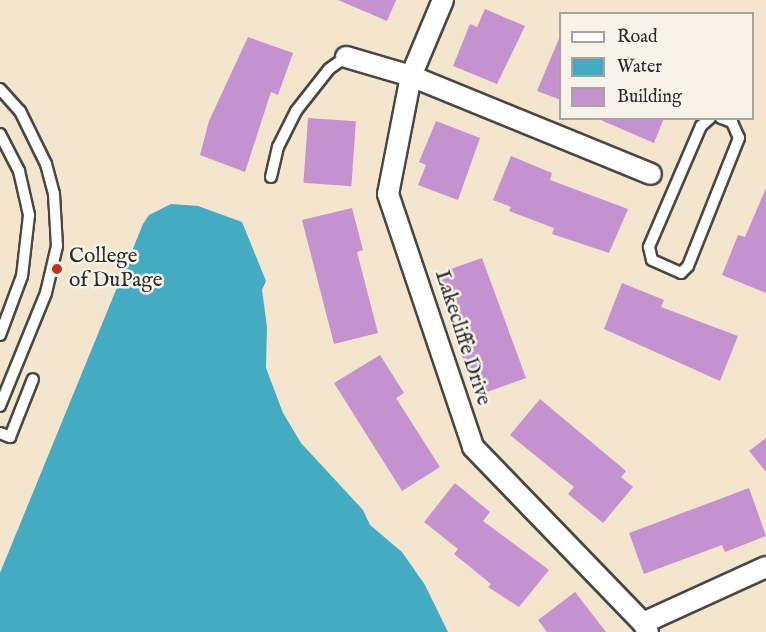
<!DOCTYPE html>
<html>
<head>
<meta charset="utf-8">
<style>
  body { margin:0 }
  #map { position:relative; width:766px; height:632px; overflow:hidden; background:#f4e5ce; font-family:"IM FELL English",serif }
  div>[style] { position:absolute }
  .water>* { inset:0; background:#44abc3 }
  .building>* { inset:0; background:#c492ce; transform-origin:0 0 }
  .roads { filter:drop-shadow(2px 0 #494743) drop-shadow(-2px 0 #494743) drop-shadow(0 2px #494743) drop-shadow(0 -2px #494743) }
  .lane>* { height:10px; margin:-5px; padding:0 5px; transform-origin:5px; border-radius:5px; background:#fff }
  .street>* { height:20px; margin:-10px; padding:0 10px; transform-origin:10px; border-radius:10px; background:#fff }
  .dots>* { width:16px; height:16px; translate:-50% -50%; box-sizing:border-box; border:3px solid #f7f3e8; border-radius:50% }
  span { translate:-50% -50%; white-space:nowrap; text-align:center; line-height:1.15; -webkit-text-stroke:5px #f7f3e8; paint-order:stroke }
  .poi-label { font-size:21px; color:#2b2b2b }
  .left { translate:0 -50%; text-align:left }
  .street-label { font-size:21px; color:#2b2b2b }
  .legend { position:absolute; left:559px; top:12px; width:195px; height:108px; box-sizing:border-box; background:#f7f3e8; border:2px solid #a5a39c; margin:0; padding:8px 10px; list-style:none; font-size:18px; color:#2b2b2b }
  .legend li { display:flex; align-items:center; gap:12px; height:30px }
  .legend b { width:30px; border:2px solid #a5a39c }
</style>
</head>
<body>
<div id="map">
  <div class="water">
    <div style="clip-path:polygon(171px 204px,198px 206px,242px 222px,266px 281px,262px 290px,267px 327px,266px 368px,283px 413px,301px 443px,363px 510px,370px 525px,402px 552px,425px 585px,448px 632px,0 632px,0 573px,143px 224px,149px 215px)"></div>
  </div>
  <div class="building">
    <div style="clip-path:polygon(338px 0,396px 0,387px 21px)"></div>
    <div style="clip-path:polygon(485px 9px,525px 26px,497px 84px,453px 66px,470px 24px,477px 27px)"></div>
    <div style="clip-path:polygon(560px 36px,561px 36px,561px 100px,537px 91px)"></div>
    <div style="clip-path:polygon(248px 37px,293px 53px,278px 95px,271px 92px,245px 172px,200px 155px,209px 121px)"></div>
    <div style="left:308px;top:118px;width:48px;height:65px;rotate:4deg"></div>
    <div style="clip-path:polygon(596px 118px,664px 118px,654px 143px)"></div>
    <div style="clip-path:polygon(436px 121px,480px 138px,458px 200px,418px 185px,426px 165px,419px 162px)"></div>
    <div style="clip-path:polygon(511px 156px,552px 173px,550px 180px,628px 209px,609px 253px,552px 234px,554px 228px,509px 211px,511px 207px,493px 200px)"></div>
    <div style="clip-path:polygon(766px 188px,766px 293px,722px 275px,738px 235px,745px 237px)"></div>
    <div style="clip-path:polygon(352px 208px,363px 250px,357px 252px,378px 333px,334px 344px,302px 220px)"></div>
    <div style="clip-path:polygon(482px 258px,526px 378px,476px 396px,462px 356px,468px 354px,439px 273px)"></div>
    <div style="clip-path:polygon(622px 283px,664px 300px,661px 307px,738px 336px,720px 381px,604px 329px)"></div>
    <div style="clip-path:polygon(380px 355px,404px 393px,396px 398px,440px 467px,402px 491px,334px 383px)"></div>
    <div style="clip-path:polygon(540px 399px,626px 471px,621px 477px,633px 487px,603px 523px,568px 494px,574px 487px,510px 435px)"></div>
    <div style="clip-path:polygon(766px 438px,766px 472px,749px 451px)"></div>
    <div style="clip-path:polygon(455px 483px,490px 512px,483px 521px,549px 570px,519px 607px,488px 587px,491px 584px,454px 554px,458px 549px,424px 522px)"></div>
    <div style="clip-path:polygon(749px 488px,766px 536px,725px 552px,722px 545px,644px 574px,629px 533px)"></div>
    <div style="clip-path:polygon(575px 592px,606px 632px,547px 632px,538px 620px)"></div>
  </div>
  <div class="roads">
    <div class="lane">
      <div style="left:0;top:89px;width:30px;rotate:48deg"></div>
      <div style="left:20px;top:111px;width:59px;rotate:63.9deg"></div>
      <div style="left:46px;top:164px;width:31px;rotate:75deg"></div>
      <div style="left:54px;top:194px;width:52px;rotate:86.7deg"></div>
      <div style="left:57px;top:246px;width:48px;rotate:103.2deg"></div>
      <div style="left:46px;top:293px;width:122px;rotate:112.2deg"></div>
      <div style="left:710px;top:118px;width:12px;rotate:138deg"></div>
      <div style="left:701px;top:126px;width:132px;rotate:113.3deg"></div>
      <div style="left:649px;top:247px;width:13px;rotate:77deg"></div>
      <div style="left:652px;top:260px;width:32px;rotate:24deg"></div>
      <div style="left:681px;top:273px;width:10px;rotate:-45deg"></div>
      <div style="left:688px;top:266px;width:138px;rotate:-68.3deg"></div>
      <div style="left:739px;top:138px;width:17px;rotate:-114deg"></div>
      <div style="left:732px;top:122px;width:12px;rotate:-160deg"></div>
      <div style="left:0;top:134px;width:42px;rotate:62.8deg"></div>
      <div style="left:19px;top:171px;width:45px;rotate:77.2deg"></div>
      <div style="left:29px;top:215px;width:61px;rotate:96.5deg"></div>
      <div style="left:22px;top:276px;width:63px;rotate:110.4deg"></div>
      <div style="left:271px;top:177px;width:31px;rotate:-77deg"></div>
      <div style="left:278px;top:147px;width:40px;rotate:-63.4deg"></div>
      <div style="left:296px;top:111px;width:53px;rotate:-51.8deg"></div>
      <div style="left:329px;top:69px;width:21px;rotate:-35deg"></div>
      <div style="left:0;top:433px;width:11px;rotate:22deg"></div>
      <div style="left:10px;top:437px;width:62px;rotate:-68.4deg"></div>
    </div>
    <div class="street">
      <div style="left:443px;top:0;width:82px;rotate:112.8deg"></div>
      <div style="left:411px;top:76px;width:120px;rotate:101deg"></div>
      <div style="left:388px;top:194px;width:267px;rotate:71.4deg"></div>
      <div style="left:473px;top:447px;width:245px;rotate:46deg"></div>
      <div style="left:643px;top:623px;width:10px;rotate:61deg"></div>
      <div style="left:346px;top:57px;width:68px;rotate:16.3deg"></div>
      <div style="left:411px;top:76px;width:259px;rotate:22.2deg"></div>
      <div style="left:643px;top:623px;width:135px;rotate:-24.5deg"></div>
    </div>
  </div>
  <div class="dots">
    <div style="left:57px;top:269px;background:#c8321e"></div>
  </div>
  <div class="poi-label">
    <span class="left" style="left:69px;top:269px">College<br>of DuPage</span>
  </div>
  <div class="street-label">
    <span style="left:462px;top:338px;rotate:72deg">Lakecliffe Drive</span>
  </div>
  <ul class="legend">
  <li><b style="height:8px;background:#fff"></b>Road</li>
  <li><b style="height:16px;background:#44abc3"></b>Water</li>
  <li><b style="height:16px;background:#c492ce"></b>Building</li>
  </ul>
</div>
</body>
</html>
